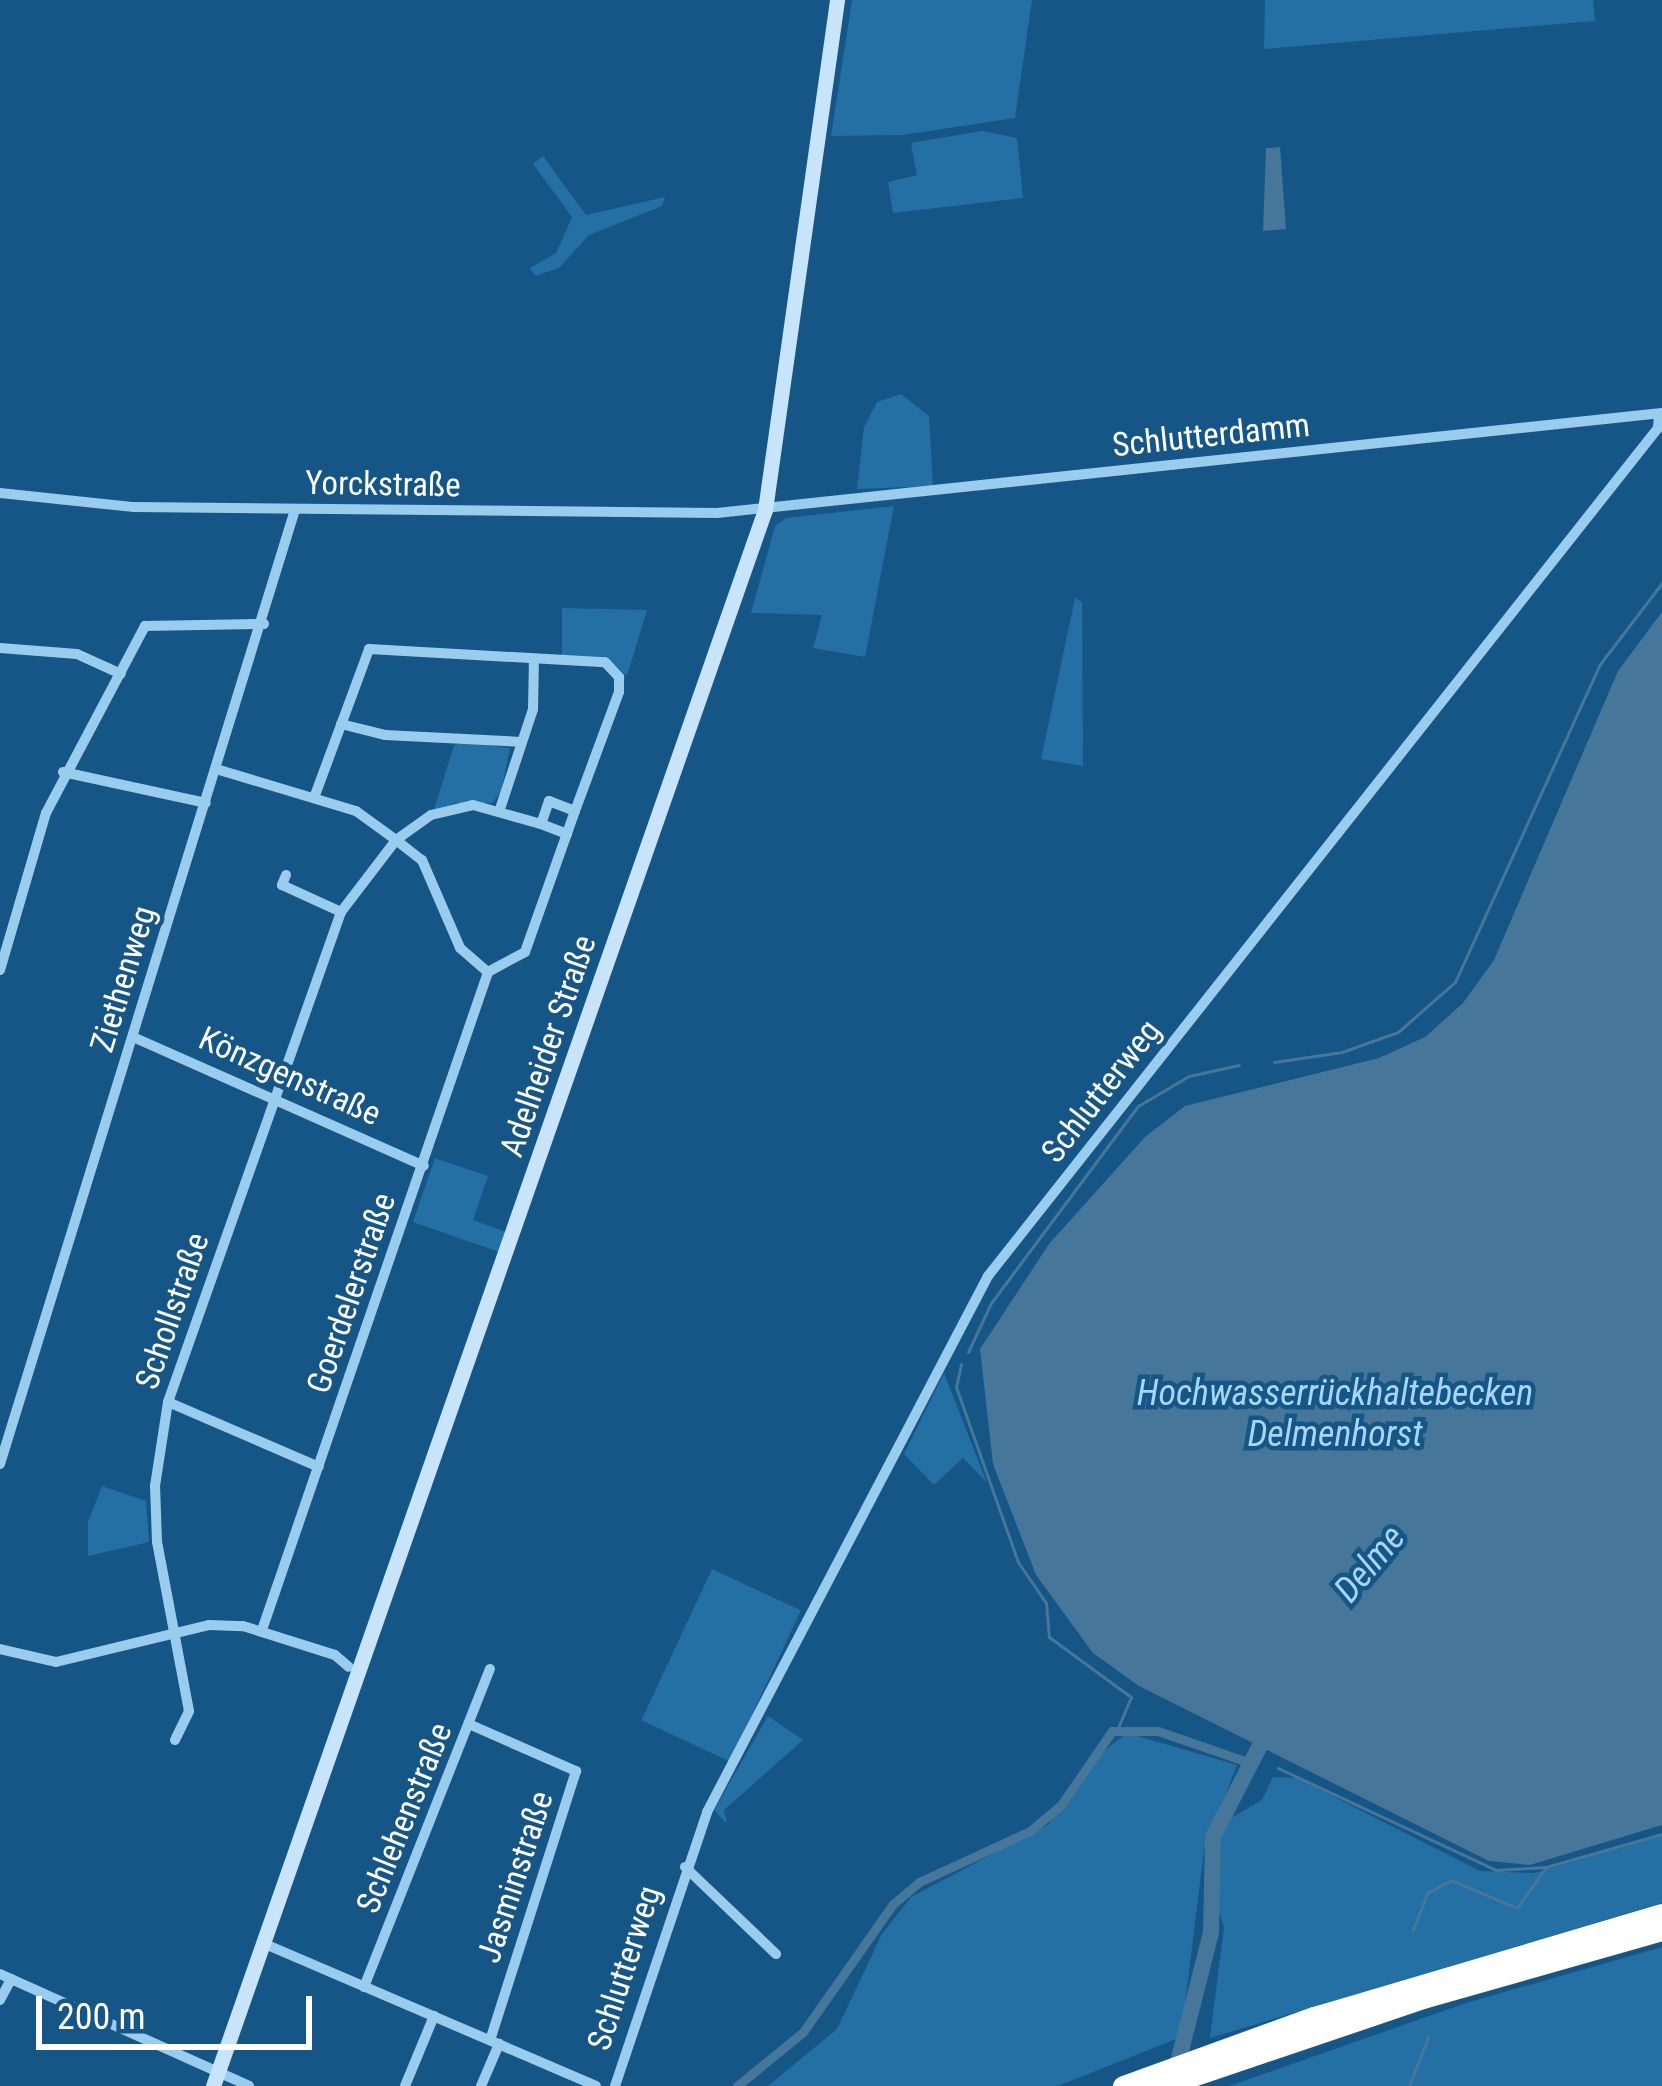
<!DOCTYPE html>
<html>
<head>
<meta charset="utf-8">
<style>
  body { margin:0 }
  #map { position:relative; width:1662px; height:2086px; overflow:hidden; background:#155686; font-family:"Roboto Condensed",sans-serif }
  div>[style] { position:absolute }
  .green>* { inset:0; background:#246fa4; transform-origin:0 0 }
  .water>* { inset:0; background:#46769a }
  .stream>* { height:3px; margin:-1.5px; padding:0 1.5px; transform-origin:1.5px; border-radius:1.5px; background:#46769a }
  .canal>* { height:9px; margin:-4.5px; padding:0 4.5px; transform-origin:4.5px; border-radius:4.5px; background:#46769a }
  .river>* { height:16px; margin:-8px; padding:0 8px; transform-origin:8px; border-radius:8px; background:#46769a }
  .minor>* { height:10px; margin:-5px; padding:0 5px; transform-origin:5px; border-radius:5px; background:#9accee }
  .secondary>* { height:15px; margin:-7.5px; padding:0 7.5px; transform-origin:7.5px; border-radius:7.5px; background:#c7e4fa }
  .motorway>* { height:21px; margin:-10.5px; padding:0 10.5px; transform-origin:10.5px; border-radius:10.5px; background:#fff }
  span { translate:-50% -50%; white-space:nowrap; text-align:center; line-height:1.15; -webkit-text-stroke:9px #155686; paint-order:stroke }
  .street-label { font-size:33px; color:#fff }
  .water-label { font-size:36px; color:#a6d5f6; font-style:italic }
  .scale { position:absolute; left:36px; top:1996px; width:276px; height:54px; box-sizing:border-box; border:6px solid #fff; border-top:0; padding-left:15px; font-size:36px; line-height:42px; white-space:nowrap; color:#fff; -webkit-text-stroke:9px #155686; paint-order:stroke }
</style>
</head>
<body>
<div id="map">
  <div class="green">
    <div style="clip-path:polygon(852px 0,1032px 0,1015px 118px,903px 135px,831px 136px)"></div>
    <div style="clip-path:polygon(1265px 0,1593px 0,1595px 21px,1264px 49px)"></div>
    <div style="clip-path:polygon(982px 131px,1017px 138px,1023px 198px,893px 213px,888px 182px,917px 175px,911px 143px)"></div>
    <div style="clip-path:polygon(543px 156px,586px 215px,665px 197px,662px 206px,589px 235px,559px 268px,535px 276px,530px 268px,556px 253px,572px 217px,533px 164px)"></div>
    <div style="clip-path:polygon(901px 394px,929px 416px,933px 486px,857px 489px,864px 427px,877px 402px)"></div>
    <div style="clip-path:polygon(894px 506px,865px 657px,813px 648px,822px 615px,751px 613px,775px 526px,786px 518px)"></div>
    <div style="clip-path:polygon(1075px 598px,1082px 602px,1083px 766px,1041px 759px)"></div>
    <div style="clip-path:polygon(562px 608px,647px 610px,627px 676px,607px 659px,562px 657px)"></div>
    <div style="clip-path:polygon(468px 742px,510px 748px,501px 792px,492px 803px,455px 803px,433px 813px,454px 745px)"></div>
    <div style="clip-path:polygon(435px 1158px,488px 1176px,473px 1220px,506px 1232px,499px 1252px,413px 1222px)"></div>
    <div style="clip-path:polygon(944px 1373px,987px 1483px,963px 1458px,934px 1485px,904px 1454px)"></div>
    <div style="clip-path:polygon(102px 1486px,146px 1501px,149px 1542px,88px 1556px,88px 1522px)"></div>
    <div style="left:712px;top:1569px;width:98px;height:167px;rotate:25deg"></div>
    <div style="clip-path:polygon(768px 1716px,803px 1740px,724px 1810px,727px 1824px,714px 1810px)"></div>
    <div style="clip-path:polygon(1127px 1733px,1237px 1765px,1204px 1850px,1181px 2037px,1058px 2086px,768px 2086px,837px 2029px,882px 1934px,911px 1897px,1049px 1824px,1100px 1754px)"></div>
    <div style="clip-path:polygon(1273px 1777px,1297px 1778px,1480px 1871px,1534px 1873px,1662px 1836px,1662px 1903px,1210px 2038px,1224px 1927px,1212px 1889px,1216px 1850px,1226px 1821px,1262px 1800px)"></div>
    <div style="clip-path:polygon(1662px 1947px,1662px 2086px,1229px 2086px,1466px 2003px)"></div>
  </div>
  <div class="water">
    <div style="clip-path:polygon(1280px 147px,1286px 229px,1263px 231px,1266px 148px)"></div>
    <div style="clip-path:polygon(1662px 612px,1662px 1825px,1530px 1865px,1489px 1861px,1139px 1686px,1093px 1653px,1036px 1575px,993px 1464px,980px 1349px,1049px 1244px,1145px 1137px,1185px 1106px,1379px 1058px,1425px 1037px,1463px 1003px,1494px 960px,1618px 671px)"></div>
  </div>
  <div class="stream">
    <div style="left:1274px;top:1062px;width:69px;rotate:-8.4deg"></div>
    <div style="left:1342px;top:1052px;width:59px;rotate:-19.7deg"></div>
    <div style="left:1398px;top:1032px;width:76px;rotate:-41.3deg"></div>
    <div style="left:1455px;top:982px;width:349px;rotate:-65.5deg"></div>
    <div style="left:1600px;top:664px;width:102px;rotate:-52.6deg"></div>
    <div style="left:968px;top:1352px;width:54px;rotate:-64.9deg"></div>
    <div style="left:991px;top:1303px;width:246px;rotate:-53.3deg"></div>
    <div style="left:1138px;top:1106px;width:59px;rotate:-30.5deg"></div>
    <div style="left:1189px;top:1076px;width:51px;rotate:-12.4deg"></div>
    <div style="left:961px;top:1364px;width:24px;rotate:102deg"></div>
    <div style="left:956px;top:1387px;width:186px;rotate:70.5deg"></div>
    <div style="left:1018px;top:1562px;width:50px;rotate:55.7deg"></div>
    <div style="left:1046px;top:1603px;width:34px;rotate:85deg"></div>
    <div style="left:1049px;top:1637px;width:102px;rotate:36.2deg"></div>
    <div style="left:1131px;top:1697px;width:36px;rotate:113deg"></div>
    <div style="left:1278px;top:1768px;width:241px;rotate:25.1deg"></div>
    <div style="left:1496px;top:1870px;width:50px;rotate:-3.4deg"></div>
    <div style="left:1546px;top:1867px;width:121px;rotate:-15.9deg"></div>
    <div style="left:1413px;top:1930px;width:40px;rotate:-69deg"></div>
    <div style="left:1427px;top:1893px;width:27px;rotate:-28deg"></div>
    <div style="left:1451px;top:1880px;width:72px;rotate:23deg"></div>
    <div style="left:1517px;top:1908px;width:50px;rotate:-54.7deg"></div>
    <div style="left:1409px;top:2086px;width:53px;rotate:-68.8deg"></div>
  </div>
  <div class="canal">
    <div style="left:737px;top:2086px;width:85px;rotate:-39.3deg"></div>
    <div style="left:803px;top:2032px;width:156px;rotate:-54.9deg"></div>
    <div style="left:893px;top:1904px;width:34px;rotate:-40deg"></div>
    <div style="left:919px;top:1882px;width:122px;rotate:-24.7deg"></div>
    <div style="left:1030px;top:1831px;width:40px;rotate:-40deg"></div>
    <div style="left:1061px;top:1805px;width:90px;rotate:-55.4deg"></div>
    <div style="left:1112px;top:1731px;width:46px"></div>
    <div style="left:1158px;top:1731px;width:98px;rotate:19deg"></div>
  </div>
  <div class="river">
    <div style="left:1175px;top:2074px;width:146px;rotate:-75.7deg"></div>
    <div style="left:1211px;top:1933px;width:96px;rotate:-88.8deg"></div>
    <div style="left:1213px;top:1837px;width:123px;rotate:-62.8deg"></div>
  </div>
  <div class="minor">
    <div style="left:0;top:493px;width:135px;rotate:6deg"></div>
    <div style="left:134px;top:507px;width:583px;rotate:0.59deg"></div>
    <div style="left:717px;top:513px;width:950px;rotate:-6.04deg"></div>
    <div style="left:0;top:648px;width:77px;rotate:4.5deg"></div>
    <div style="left:77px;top:654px;width:48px;rotate:24.4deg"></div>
    <div style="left:341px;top:724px;width:45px;rotate:14deg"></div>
    <div style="left:385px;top:735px;width:136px;rotate:2.9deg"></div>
    <div style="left:216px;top:769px;width:146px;rotate:16.7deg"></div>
    <div style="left:356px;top:811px;width:49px;rotate:35.9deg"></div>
    <div style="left:396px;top:840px;width:33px;rotate:38deg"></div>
    <div style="left:422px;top:860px;width:96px;rotate:66.6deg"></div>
    <div style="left:460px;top:948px;width:37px;rotate:41deg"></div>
    <div style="left:488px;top:972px;width:42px;rotate:-28.4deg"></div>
    <div style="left:525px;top:952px;width:150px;rotate:-70.5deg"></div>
    <div style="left:575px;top:811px;width:28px;rotate:-159deg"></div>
    <div style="left:549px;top:801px;width:24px;rotate:109deg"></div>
    <div style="left:541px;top:824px;width:28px;rotate:21deg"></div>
    <div style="left:63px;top:772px;width:146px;rotate:12.2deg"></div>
    <div style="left:314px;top:798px;width:159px;rotate:-69.7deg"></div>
    <div style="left:369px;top:649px;width:236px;rotate:3.2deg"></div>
    <div style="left:605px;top:662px;width:21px;rotate:47deg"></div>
    <div style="left:619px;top:677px;width:15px;rotate:90deg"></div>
    <div style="left:619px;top:692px;width:127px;rotate:110.3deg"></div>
    <div style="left:500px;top:809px;width:105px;rotate:-71.7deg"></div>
    <div style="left:533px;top:709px;width:50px;rotate:-88.9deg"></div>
    <div style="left:286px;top:875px;width:11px;rotate:112deg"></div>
    <div style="left:282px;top:885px;width:65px;rotate:24.6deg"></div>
    <div style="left:0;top:970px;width:164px;rotate:-73.7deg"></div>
    <div style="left:46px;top:813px;width:212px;rotate:-62.1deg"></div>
    <div style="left:145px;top:626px;width:119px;rotate:-1deg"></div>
    <div style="left:133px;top:1037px;width:318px;rotate:23.9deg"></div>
    <div style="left:168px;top:1402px;width:164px;rotate:23.3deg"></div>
    <div style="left:0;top:1464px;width:999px;rotate:-72.82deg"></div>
    <div style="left:262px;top:1630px;width:696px;rotate:-71.04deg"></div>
    <div style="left:0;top:1649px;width:57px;rotate:13.1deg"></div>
    <div style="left:56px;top:1662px;width:157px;rotate:-13.6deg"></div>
    <div style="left:209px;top:1625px;width:34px;rotate:2deg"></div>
    <div style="left:243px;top:1626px;width:96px;rotate:17.5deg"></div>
    <div style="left:335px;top:1655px;width:18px;rotate:41deg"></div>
    <div style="left:471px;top:1725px;width:115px;rotate:23.7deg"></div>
    <div style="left:576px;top:1771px;width:282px;rotate:107.7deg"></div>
    <div style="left:175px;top:1740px;width:32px;rotate:-64deg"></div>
    <div style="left:189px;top:1711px;width:172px;rotate:-100.7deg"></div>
    <div style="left:157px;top:1542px;width:56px;rotate:-92deg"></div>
    <div style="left:155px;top:1486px;width:85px;rotate:-81.2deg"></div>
    <div style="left:168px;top:1402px;width:520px;rotate:-70.55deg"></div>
    <div style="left:341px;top:912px;width:91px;rotate:-52.6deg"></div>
    <div style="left:396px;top:840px;width:43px;rotate:-35.5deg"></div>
    <div style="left:431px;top:815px;width:43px;rotate:-13.4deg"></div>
    <div style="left:473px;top:805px;width:71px;rotate:15.6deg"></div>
    <div style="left:685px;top:1867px;width:126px;rotate:43.7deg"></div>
    <div style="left:265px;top:1944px;width:360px;rotate:23.2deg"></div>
    <div style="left:0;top:1974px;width:273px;rotate:24.2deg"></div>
    <div style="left:364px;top:1987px;width:342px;rotate:-68.4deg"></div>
    <div style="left:0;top:2000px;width:24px;rotate:-62deg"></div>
    <div style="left:405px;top:2086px;width:76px;rotate:-67.5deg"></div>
    <div style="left:481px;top:2086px;width:46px;rotate:-66.8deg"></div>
    <div style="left:615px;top:2086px;width:289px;rotate:-71.4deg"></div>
    <div style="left:707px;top:1812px;width:605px;rotate:-62.33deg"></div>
    <div style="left:988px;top:1276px;width:1081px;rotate:-51.69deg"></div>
    <div style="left:1658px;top:428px;width:14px;rotate:-86deg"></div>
  </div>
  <div class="secondary">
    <div style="left:213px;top:2086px;width:1670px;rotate:-70.7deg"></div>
    <div style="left:765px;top:510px;width:515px;rotate:-81.96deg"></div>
  </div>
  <div class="motorway">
    <div style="left:1123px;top:2086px;width:203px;rotate:-19.9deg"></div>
    <div style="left:1314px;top:2017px;width:363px;rotate:-16.5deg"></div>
    <div style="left:1163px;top:2086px;width:274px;rotate:-18.7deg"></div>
    <div style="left:1423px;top:1998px;width:248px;rotate:-15.9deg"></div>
  </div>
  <div class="street-label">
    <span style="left:1211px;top:435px;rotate:-6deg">Schlutterdamm</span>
    <span style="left:383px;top:484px;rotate:1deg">Yorckstraße</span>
    <span style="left:123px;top:979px;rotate:-73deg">Ziethenweg</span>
    <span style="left:548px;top:1046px;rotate:-71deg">Adelheider Straße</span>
    <span style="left:290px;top:1076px;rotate:24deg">Könzgenstraße</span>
    <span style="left:1101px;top:1091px;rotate:-52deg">Schlutterweg</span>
    <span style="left:351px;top:1293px;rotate:-71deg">Goerdelerstraße</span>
    <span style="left:172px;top:1311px;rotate:-71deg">Schollstraße</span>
    <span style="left:404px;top:1818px;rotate:-68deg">Schlehenstraße</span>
    <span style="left:515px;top:1877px;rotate:-72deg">Jasminstraße</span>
    <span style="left:624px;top:1968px;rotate:-72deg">Schlutterweg</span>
  </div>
  <div class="water-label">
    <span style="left:1335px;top:1414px">Hochwasserrückhaltebecken<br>Delmenhorst</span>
    <span style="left:1370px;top:1564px;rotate:-50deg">Delme</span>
  </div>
  <div class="scale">200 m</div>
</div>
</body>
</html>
